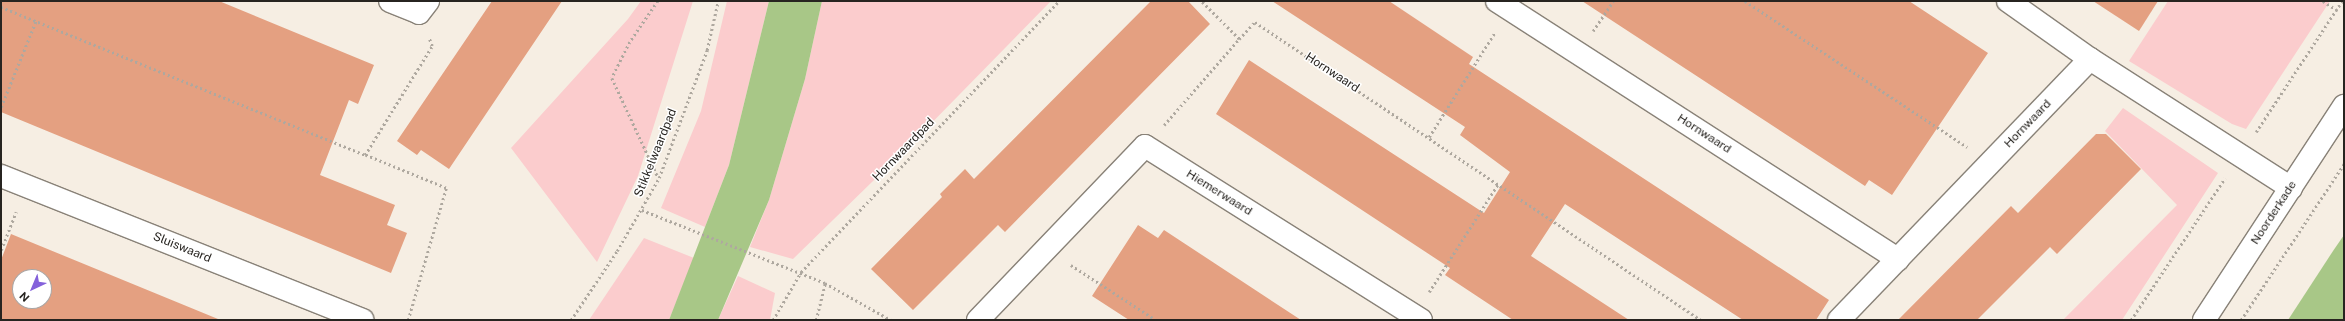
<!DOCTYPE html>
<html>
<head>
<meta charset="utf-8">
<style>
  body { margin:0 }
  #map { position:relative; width:2345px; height:321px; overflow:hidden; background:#f6eee3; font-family:"Public Sans",sans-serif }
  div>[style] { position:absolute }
  .green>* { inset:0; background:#fbcccd }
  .water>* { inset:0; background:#a8c787 }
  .building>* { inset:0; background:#e4a081 }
  .path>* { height:2.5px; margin-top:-1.25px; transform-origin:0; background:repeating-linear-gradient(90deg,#aea89f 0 2px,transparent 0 5px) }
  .roads { filter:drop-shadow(1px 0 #898278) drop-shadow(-1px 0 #898278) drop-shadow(0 1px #898278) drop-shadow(0 -1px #898278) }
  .street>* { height:22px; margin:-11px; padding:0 11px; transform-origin:11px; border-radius:11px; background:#fff }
  .secondary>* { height:22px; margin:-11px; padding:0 11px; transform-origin:11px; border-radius:11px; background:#fff }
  span { translate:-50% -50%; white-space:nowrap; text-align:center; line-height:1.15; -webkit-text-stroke:3px #fff; paint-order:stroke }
  .street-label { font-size:12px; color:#272420 }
  .frame { position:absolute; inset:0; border:2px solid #272420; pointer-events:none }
  .north { position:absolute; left:12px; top:269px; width:40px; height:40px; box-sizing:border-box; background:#fff; border:1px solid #a9a7a6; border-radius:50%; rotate:224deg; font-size:11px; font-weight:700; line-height:16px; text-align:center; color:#272420 }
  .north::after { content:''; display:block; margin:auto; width:14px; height:18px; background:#8461db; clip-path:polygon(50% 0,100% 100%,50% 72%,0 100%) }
</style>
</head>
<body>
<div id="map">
  <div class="green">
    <div style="clip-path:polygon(641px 1px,693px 1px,638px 176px,597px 262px,511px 148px,628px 19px)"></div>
    <div style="clip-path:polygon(727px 1px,769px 1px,729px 165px,705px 227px,661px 208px,701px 111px)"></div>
    <div style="clip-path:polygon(822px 1px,1051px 1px,912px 143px,793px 259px,750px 247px,769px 200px,805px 79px)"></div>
    <div style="clip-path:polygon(2168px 1px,2330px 1px,2246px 129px,2232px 124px,2129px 61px)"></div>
    <div style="clip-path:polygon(2123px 108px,2218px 173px,2122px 320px,2063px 320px,2177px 205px,2105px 131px)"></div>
    <div style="clip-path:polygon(644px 238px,694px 258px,669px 320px,589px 320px)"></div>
    <div style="clip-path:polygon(738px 276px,775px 293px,770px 320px,718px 320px)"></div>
  </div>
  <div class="water">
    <div style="clip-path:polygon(769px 1px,822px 1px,805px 79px,769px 200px,718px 320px,669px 320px,729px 165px)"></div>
    <div style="clip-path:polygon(2344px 235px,2344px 320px,2288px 320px,2333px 251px)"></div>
  </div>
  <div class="building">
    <div style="clip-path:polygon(1px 1px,219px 1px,374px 65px,358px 104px,349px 100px,320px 175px,395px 205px,387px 225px,407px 233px,391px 273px,1px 112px)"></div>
    <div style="clip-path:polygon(492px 1px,562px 1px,449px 169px,421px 150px,417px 155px,397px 141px)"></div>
    <div style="clip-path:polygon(1151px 1px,1188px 1px,1210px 24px,1005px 232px,998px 225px,913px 310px,871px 269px,942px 197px,940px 194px,965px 169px,974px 179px)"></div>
    <div style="clip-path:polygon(1272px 1px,1389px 1px,1473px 57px,1469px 64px,1829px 300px,1816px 320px,1743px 320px,1565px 204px,1531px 256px,1629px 320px,1513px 320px,1445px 275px,1450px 268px,1216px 114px,1249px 60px,1484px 213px,1510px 172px,1460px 135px,1465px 127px)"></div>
    <div style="clip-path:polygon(1582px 1px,1909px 1px,1988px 53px,1892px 195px,1869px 180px,1865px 186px)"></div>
    <div style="clip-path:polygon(2093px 1px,2158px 1px,2139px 31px)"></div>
    <div style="clip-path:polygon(2096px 134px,2106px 134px,2141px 169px,2057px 254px,2050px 247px,1977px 320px,1898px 320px,2011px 206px,2018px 213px)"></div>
    <div style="clip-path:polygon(1138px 225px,1158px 238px,1164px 230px,1301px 320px,1129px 320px,1092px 296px)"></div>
    <div style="clip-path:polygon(evenodd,11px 234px,218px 319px,218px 320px,1px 320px,1px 260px,11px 234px,20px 277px,44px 277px,44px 301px,20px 301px,20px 277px)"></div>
  </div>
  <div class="path">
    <div style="left:658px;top:1px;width:50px;rotate:124.3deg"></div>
    <div style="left:630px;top:42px;width:40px;rotate:116.6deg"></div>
    <div style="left:612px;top:78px;width:109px;rotate:65.1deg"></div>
    <div style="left:1745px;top:1px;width:266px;rotate:33.3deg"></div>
    <div style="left:2323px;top:1px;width:17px;rotate:33deg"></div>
    <div style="left:1px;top:7px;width:393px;rotate:22.1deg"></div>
    <div style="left:1593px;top:31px;width:36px;rotate:-56deg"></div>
    <div style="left:1239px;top:39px;width:23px;rotate:-47deg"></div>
    <div style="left:1255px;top:22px;width:536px;rotate:33.75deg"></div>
    <div style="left:1px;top:107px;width:93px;rotate:-67.9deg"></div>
    <div style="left:1164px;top:125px;width:114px;rotate:-48.9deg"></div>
    <div style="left:1239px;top:39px;width:54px;rotate:-135deg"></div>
    <div style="left:2256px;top:132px;width:157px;rotate:-56.7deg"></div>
    <div style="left:1429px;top:137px;width:124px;rotate:-57.8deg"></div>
    <div style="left:642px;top:210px;width:197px;rotate:21.7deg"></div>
    <div style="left:825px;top:283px;width:76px;rotate:29.3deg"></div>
    <div style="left:1px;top:250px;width:41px;rotate:-68.5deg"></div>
    <div style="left:1071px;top:265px;width:101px;rotate:32.9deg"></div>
    <div style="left:1429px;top:292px;width:128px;rotate:-57.4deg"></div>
    <div style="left:408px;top:320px;width:137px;rotate:-73.9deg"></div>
    <div style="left:446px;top:188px;width:87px;rotate:-157.8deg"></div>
    <div style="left:365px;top:155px;width:128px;rotate:-58.4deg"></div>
    <div style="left:432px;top:46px;width:9px;rotate:-111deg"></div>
    <div style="left:571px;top:320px;width:83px;rotate:-56.3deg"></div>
    <div style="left:617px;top:251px;width:84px;rotate:-60.1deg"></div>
    <div style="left:659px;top:178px;width:137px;rotate:-69.4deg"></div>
    <div style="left:707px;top:50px;width:50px;rotate:-77.3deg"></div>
    <div style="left:773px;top:320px;width:56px;rotate:-59.7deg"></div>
    <div style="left:801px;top:272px;width:374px;rotate:-46.4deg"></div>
    <div style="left:816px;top:320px;width:38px;rotate:-76deg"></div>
    <div style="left:2131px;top:320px;width:170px;rotate:-56.5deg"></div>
    <div style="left:2241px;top:320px;width:187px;rotate:-56.6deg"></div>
  </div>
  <div class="roads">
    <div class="street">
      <div style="left:390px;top:1px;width:31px;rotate:22deg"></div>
      <div style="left:419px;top:13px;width:15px;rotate:-53deg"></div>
      <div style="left:1497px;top:1px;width:477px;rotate:32.8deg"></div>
      <div style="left:2008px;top:1px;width:100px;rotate:35.3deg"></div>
      <div style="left:2090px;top:59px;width:239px;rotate:32.7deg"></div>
      <div style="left:1px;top:176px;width:389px;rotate:21.7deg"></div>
      <div style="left:978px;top:320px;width:241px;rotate:-46.2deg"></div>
      <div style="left:1145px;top:146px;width:326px;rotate:32.2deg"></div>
      <div style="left:1839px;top:320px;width:362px;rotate:-46.1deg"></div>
    </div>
    <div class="secondary">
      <div style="left:2204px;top:320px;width:256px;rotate:-56.8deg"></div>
    </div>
  </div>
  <div class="street-label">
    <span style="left:1332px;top:73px;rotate:33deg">Hornwaard</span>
    <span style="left:2028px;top:124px;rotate:-46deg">Hornwaard</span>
    <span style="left:1704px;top:134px;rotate:33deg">Hornwaard</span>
    <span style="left:904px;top:150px;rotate:-46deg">Hornwaardpad</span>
    <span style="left:656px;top:153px;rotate:-68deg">Stikkelwaardpad</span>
    <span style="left:1219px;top:193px;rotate:32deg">Hiemerwaard</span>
    <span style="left:2274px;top:213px;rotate:-57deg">Noorderkade</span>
    <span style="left:182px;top:248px;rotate:22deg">Sluiswaard</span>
  </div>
  <div class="frame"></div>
  <div class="north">N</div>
</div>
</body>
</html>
